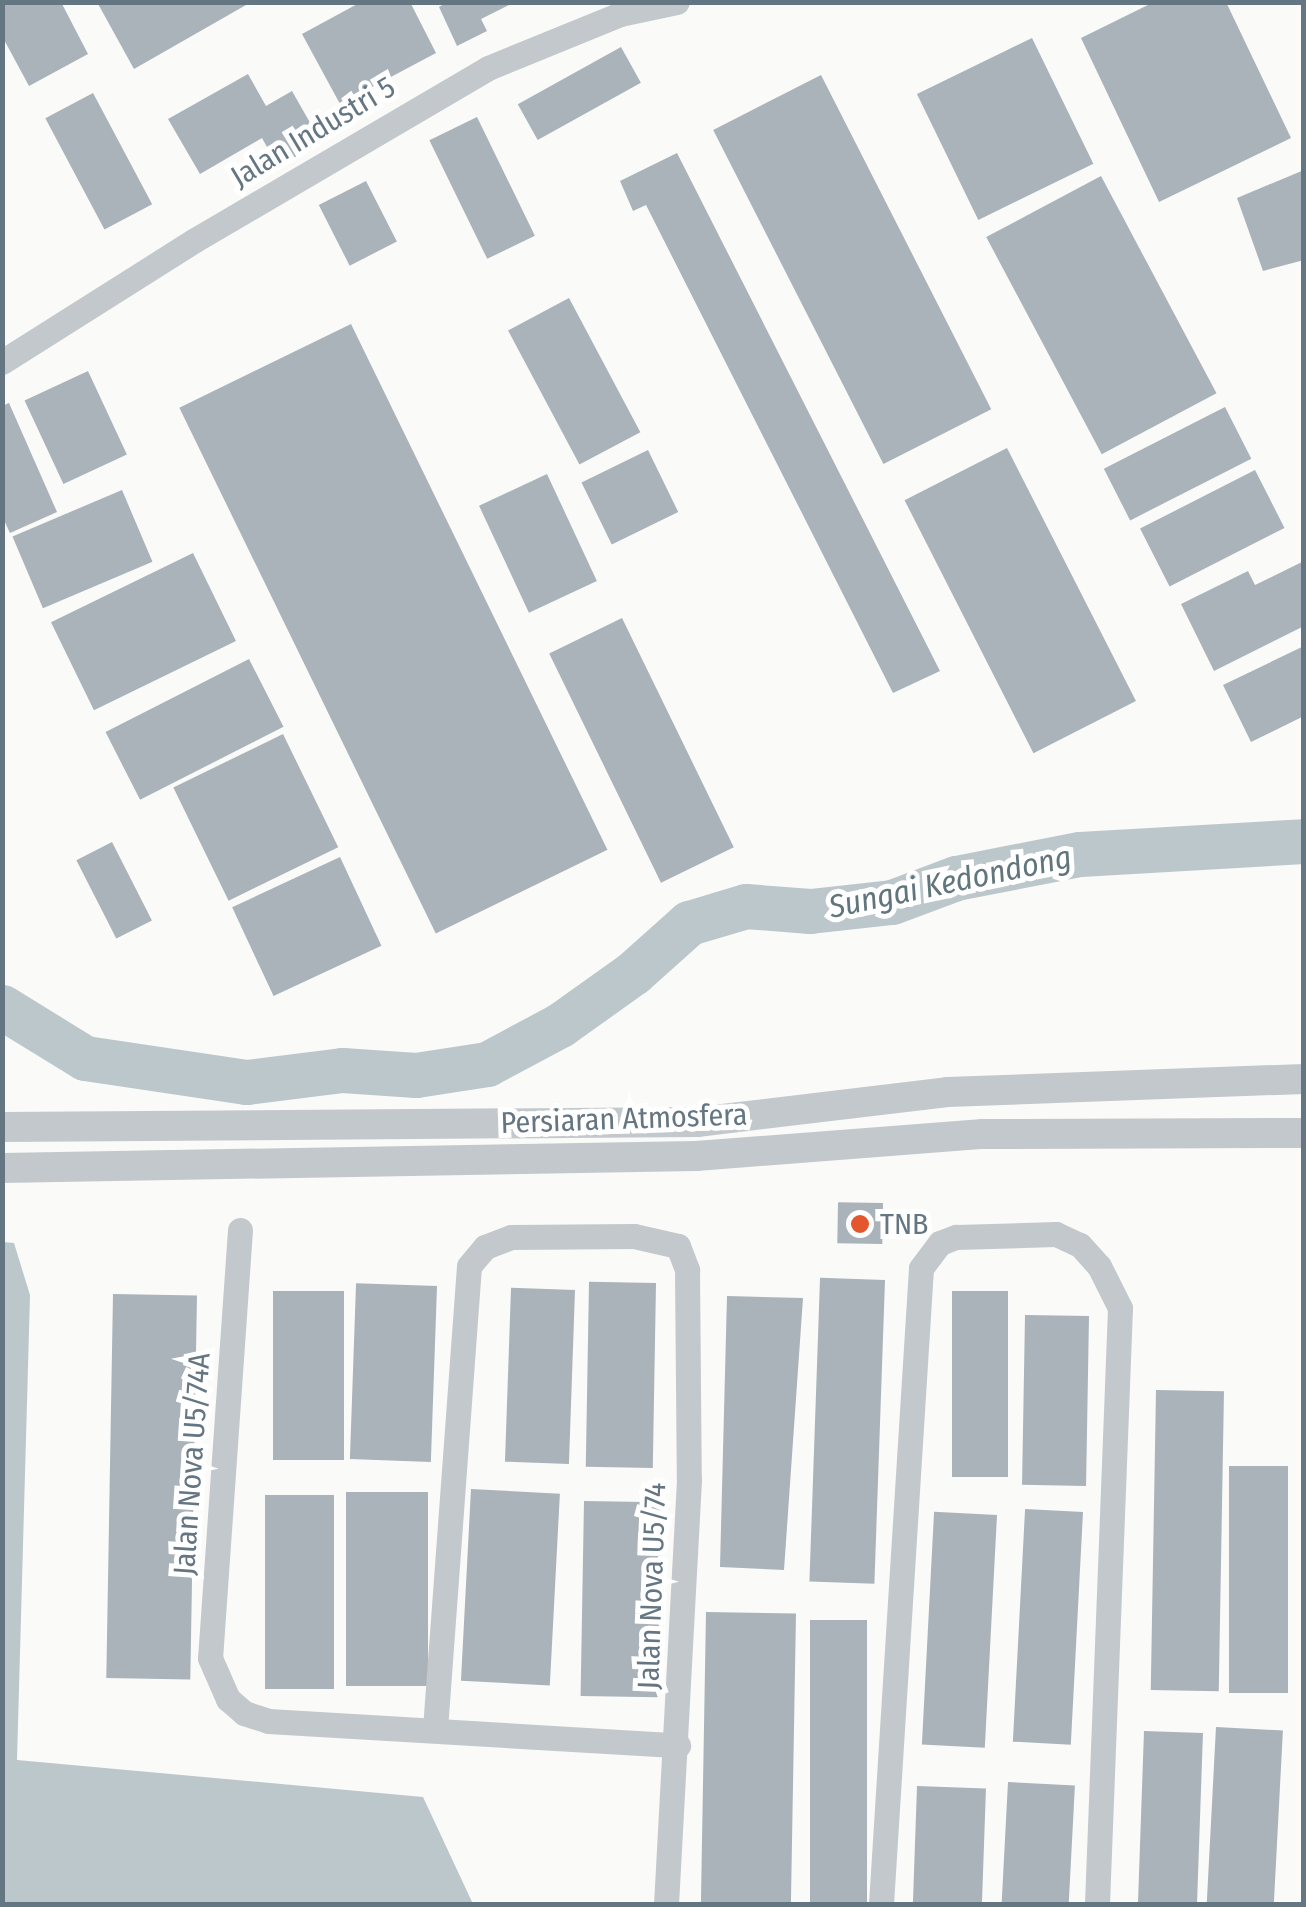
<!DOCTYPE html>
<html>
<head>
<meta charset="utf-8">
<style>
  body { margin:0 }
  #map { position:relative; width:1306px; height:1907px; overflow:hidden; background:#fafaf8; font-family:"Fira Sans Condensed",sans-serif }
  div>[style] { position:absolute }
  .water>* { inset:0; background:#bbc7cb }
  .river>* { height:45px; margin:-22.5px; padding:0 22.5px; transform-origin:22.5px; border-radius:22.5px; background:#bbc7cb }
  .building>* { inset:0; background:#aab3b9; transform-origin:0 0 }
  .minor>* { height:25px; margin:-12.5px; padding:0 12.5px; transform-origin:12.5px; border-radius:12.5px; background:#c3c8cc }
  .tertiary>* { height:30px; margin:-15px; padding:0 15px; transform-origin:15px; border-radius:15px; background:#c3c8cc }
  .dots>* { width:28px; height:28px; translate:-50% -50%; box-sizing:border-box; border:5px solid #fff; border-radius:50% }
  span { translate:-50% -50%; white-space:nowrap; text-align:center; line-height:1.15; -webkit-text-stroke:10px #fff; paint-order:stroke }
  .street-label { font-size:30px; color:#657683 }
  .poi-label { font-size:30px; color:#657683 }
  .left { translate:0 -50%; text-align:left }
  .water-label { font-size:32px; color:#60757c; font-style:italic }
  .frame { position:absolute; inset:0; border:5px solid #657683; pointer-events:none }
</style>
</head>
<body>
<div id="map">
  <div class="water">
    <div style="clip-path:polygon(3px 1242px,14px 1243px,30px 1295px,17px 1760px,423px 1797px,473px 1904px,3px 1904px)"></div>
  </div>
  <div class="river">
    <div style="left:2px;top:1007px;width:97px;rotate:31.6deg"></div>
    <div style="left:85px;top:1058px;width:163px;rotate:8.5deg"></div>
    <div style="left:246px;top:1082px;width:97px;rotate:-7.1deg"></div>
    <div style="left:342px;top:1070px;width:74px;rotate:3.9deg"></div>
    <div style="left:416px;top:1075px;width:72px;rotate:-8.8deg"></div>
    <div style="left:487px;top:1064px;width:83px;rotate:-28.1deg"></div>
    <div style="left:560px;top:1025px;width:90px;rotate:-35.5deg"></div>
    <div style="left:633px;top:973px;width:75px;rotate:-41.8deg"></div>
    <div style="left:689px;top:923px;width:59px;rotate:-16.6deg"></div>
    <div style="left:746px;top:906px;width:64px;rotate:4.5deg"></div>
    <div style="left:810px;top:911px;width:82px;rotate:-6.3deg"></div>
    <div style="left:892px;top:902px;width:68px;rotate:-20.6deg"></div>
    <div style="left:956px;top:878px;width:126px;rotate:-11deg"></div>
    <div style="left:1080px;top:854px;width:224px;rotate:-3.3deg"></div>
  </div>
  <div class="building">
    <div style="clip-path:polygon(2px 2px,61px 2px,88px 54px,29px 86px,2px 36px)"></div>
    <div style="clip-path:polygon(97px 2px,245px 2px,246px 5px,134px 69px)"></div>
    <div style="clip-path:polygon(361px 2px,410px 2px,436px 53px,340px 104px,302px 34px)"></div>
    <div style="clip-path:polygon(447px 2px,515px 2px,481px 19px,487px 31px,457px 46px,439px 7px)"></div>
    <div style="clip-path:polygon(1154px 2px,1226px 2px,1291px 138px,1159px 202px,1081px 38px)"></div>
    <div style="left:1032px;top:38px;width:140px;height:128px;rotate:64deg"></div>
    <div style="left:621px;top:47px;width:41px;height:118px;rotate:61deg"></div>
    <div style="clip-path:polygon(248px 74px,266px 106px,292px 91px,321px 142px,278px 167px,262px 138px,200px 174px,168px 119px)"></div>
    <div style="left:821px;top:75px;width:375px;height:121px;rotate:63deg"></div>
    <div style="left:93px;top:93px;width:126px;height:54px;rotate:62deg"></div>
    <div style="left:477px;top:117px;width:132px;height:53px;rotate:64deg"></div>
    <div style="clip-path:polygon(677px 153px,940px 671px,893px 693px,646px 205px,633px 211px,620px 181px)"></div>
    <div style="clip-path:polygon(1304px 170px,1304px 260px,1263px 271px,1237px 198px)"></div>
    <div style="left:1101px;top:176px;width:246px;height:130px;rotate:62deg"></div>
    <div style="left:366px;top:181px;width:68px;height:53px;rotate:63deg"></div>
    <div style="left:569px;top:298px;width:152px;height:69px;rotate:62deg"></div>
    <div style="left:351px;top:324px;width:585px;height:191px;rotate:64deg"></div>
    <div style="left:88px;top:371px;width:92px;height:70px;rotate:65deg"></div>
    <div style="clip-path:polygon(9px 403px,57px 512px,10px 533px,2px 516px,2px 406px)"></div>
    <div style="left:1225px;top:407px;width:58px;height:136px;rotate:63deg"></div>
    <div style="left:1007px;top:448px;width:284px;height:115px;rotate:63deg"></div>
    <div style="left:648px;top:450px;width:69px;height:74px;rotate:64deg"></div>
    <div style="left:1255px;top:470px;width:65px;height:129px;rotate:63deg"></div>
    <div style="left:547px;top:474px;width:118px;height:75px;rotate:65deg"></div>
    <div style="left:122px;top:490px;width:78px;height:119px;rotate:67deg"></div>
    <div style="left:193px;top:553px;width:98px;height:158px;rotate:64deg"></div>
    <div style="clip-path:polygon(1304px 561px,1304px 626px,1214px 671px,1181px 604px,1248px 571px,1255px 585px)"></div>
    <div style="left:622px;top:618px;width:255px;height:81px;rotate:64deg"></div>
    <div style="clip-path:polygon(1304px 646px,1304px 716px,1251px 742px,1223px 685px)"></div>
    <div style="left:249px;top:659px;width:76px;height:161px;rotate:63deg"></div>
    <div style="left:283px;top:734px;width:126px;height:122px;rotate:64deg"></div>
    <div style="left:112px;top:842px;width:88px;height:40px;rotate:63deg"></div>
    <div style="left:340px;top:857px;width:98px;height:119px;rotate:65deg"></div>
    <div style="left:883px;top:1203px;width:41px;height:45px;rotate:91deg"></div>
    <div style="left:885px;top:1280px;width:304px;height:65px;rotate:92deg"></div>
    <div style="left:656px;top:1283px;width:185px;height:67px;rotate:91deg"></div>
    <div style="left:437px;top:1286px;width:176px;height:81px;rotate:92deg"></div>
    <div style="left:575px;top:1290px;width:174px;height:64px;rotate:92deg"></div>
    <div style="left:273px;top:1291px;width:71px;height:169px"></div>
    <div style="left:952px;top:1291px;width:56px;height:186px"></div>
    <div style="left:113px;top:1294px;width:84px;height:384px;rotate:1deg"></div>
    <div style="clip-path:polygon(727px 1296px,803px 1298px,784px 1570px,720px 1567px)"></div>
    <div style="left:1089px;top:1316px;width:170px;height:64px;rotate:91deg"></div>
    <div style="left:1156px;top:1390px;width:68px;height:300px;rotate:1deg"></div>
    <div style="left:1288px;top:1466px;width:227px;height:59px;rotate:90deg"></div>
    <div style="left:471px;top:1489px;width:89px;height:192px;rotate:3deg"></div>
    <div style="left:346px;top:1492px;width:82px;height:194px"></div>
    <div style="left:265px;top:1495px;width:69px;height:194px"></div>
    <div style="left:584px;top:1501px;width:77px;height:195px;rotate:1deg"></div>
    <div style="left:1083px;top:1512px;width:233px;height:58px;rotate:93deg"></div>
    <div style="left:997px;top:1515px;width:233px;height:63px;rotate:93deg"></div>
    <div style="left:706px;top:1612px;width:90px;height:292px;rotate:1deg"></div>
    <div style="left:810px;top:1620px;width:57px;height:285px"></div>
    <div style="left:1216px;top:1727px;width:67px;height:177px;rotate:3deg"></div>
    <div style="left:1144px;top:1731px;width:59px;height:173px;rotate:2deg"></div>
    <div style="left:1008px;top:1782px;width:67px;height:122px;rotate:3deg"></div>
    <div style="left:917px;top:1786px;width:69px;height:118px;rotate:2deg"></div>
  </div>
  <div class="minor">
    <div style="left:2px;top:362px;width:228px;rotate:-32.3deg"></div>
    <div style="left:195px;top:240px;width:340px;rotate:-30.4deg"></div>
    <div style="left:488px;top:68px;width:143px;rotate:-22.2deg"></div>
    <div style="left:620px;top:14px;width:58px;rotate:-11.9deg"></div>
    <div style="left:240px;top:1230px;width:429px;rotate:94deg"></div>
    <div style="left:210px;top:1658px;width:45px;rotate:66.3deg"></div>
    <div style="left:228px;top:1699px;width:21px;rotate:41deg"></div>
    <div style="left:244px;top:1713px;width:25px;rotate:18deg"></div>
    <div style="left:268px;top:1721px;width:411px;rotate:3.4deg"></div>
    <div style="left:435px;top:1729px;width:464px;rotate:-85.8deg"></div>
    <div style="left:469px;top:1266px;width:25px;rotate:-50deg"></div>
    <div style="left:485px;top:1247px;width:28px;rotate:-21deg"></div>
    <div style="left:511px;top:1237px;width:123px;rotate:-0.5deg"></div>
    <div style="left:634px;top:1236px;width:45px;rotate:12.8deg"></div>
    <div style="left:678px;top:1246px;width:26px;rotate:69deg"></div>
    <div style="left:687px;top:1270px;width:210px;rotate:89.5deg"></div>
    <div style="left:689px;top:1480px;width:425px;rotate:93.1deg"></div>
    <div style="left:881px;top:1904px;width:637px;rotate:-86.4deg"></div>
    <div style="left:921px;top:1268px;width:31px;rotate:-53deg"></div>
    <div style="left:940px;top:1243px;width:17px;rotate:-21deg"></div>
    <div style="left:956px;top:1237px;width:100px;rotate:-1.7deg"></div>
    <div style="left:1056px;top:1234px;width:26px;rotate:25deg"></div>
    <div style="left:1080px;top:1245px;width:28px;rotate:48deg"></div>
    <div style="left:1099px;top:1266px;width:47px;rotate:63.4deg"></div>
    <div style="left:1120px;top:1308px;width:596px;rotate:92.21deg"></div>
  </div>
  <div class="tertiary">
    <div style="left:2px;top:1127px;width:695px;rotate:-0.41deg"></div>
    <div style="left:697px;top:1122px;width:252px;rotate:-6.8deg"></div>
    <div style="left:947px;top:1092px;width:357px;rotate:-2.1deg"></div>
    <div style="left:2px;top:1168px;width:694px;rotate:-0.99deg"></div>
    <div style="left:696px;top:1156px;width:288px;rotate:-4.4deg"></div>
    <div style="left:983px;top:1134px;width:321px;rotate:-0.2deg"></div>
  </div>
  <div class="dots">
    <div style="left:860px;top:1224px;background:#e4572e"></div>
  </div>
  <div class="street-label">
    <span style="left:313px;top:132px;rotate:-31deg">Jalan Industri 5</span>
    <span style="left:624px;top:1119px;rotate:-2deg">Persiaran Atmosfera</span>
    <span style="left:192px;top:1464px;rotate:-86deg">Jalan Nova U5/74A</span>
    <span style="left:652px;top:1586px;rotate:-88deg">Jalan Nova U5/74</span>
  </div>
  <div class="poi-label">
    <span class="left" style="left:880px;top:1224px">TNB</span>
  </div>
  <div class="water-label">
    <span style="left:950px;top:882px;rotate:-12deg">Sungai Kedondong</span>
  </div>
  <div class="frame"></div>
</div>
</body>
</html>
